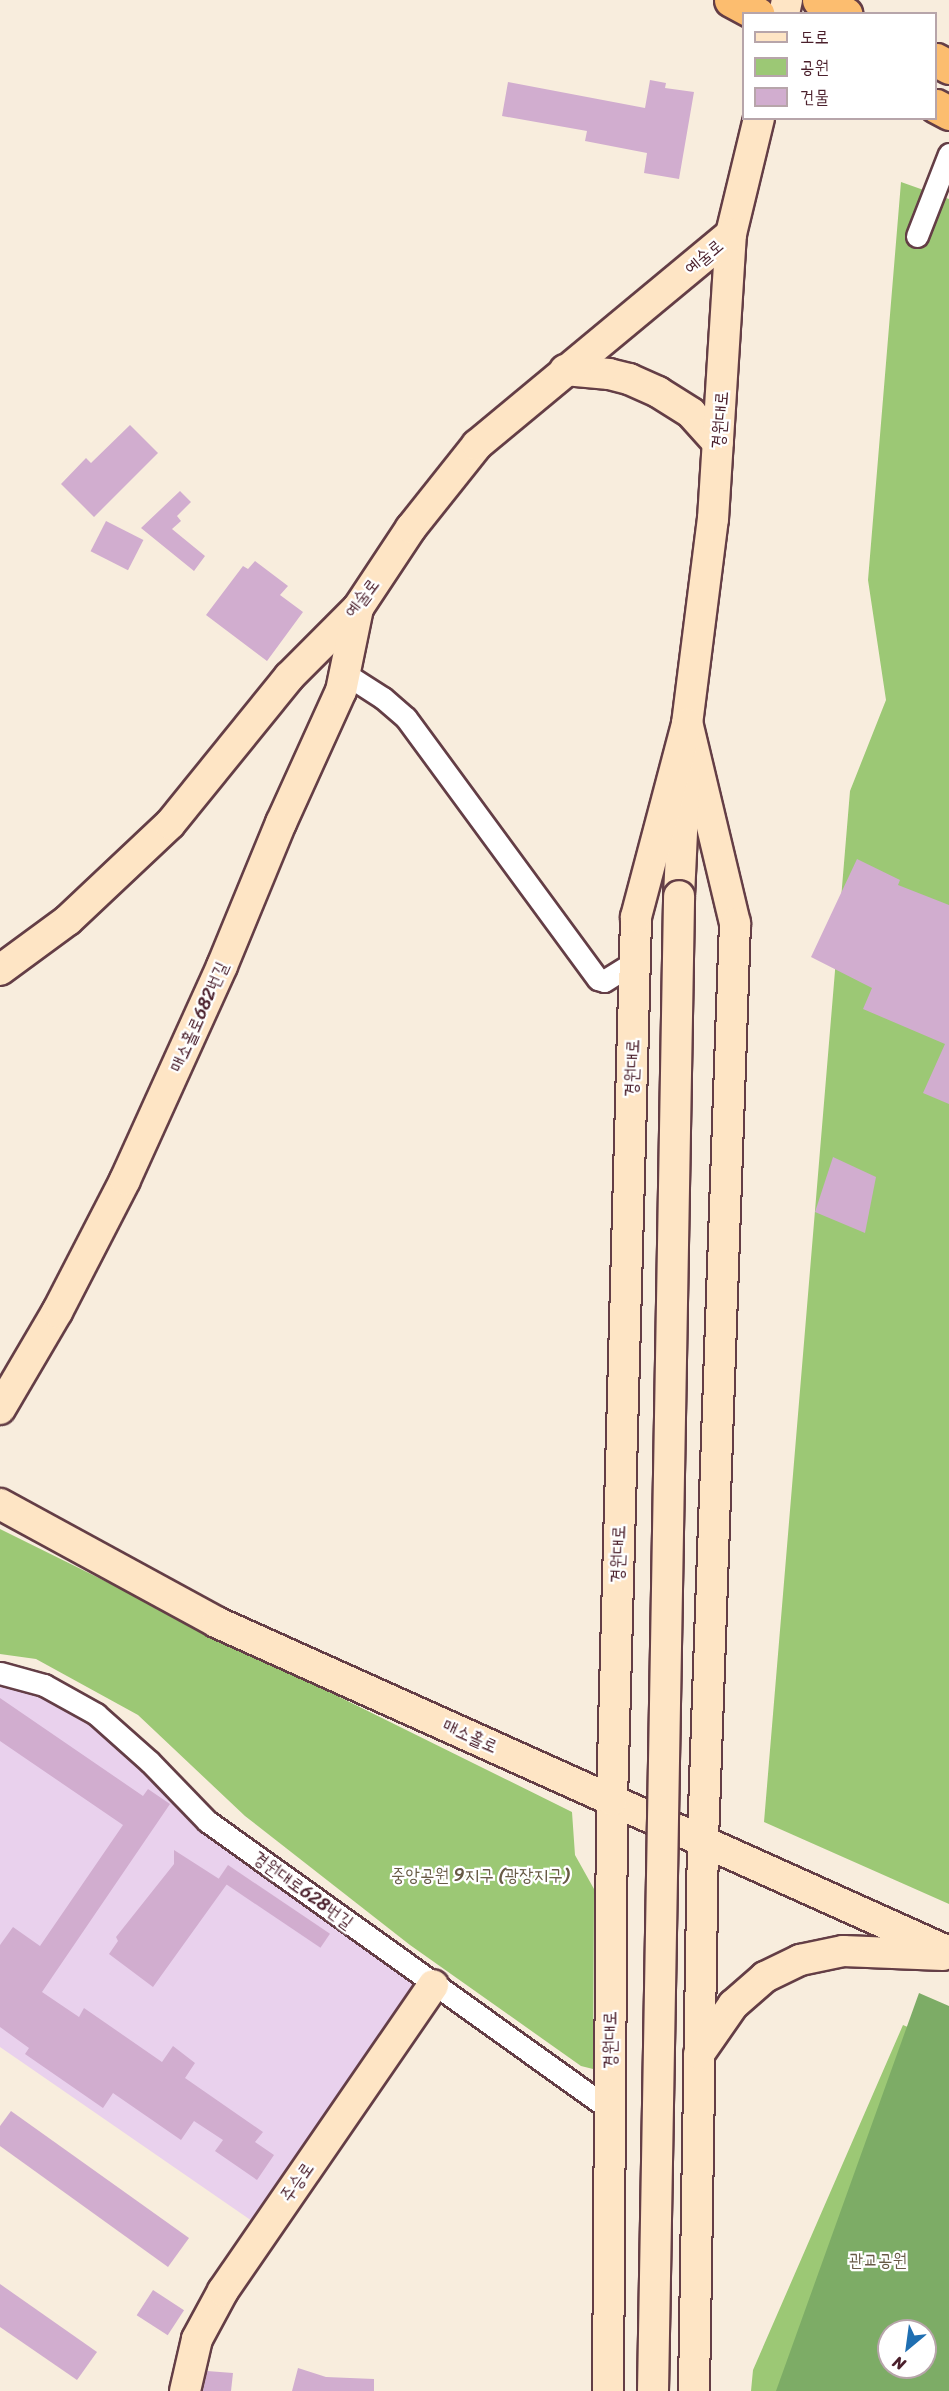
<!DOCTYPE html>
<html>
<head>
<meta charset="utf-8">
<style>
  body { margin:0 }
  #map { position:relative; width:949px; height:2391px; overflow:hidden; background:#f8eddd; font-family:Sriracha,"Poor Story",sans-serif }
  div>[style] { position:absolute }
  .built>* { inset:0; background:#e9d1ed }
  .green>* { inset:0; background:#9cc875 }
  .forest>* { inset:0; background:#7dac66 }
  .building>* { inset:0; background:#d1adcf; transform-origin:0 0 }
  .roads { filter:drop-shadow(2px 0 #643e46) drop-shadow(-2px 0 #643e46) drop-shadow(0 2px #643e46) drop-shadow(0 -2px #643e46) }
  .street>* { height:21px; margin:-10.5px; padding:0 10.5px; transform-origin:10.5px; border-radius:10.5px; background:#fff }
  .secondary>* { height:30px; margin:-15px; padding:0 15px; transform-origin:15px; border-radius:15px; background:#fee5c5 }
  .highway>* { height:33px; margin:-16.5px; padding:0 16.5px; transform-origin:16.5px; border-radius:16.5px; background:#fcbd6f }
  .bridges { filter:drop-shadow(2px 0 #643e46) drop-shadow(-2px 0 #643e46) drop-shadow(0 2px #643e46) drop-shadow(0 -2px #643e46) }
  .secondary-bridge>* { height:30px; margin:-15px; padding:0 15px; transform-origin:15px; border-radius:15px; background:#fee5c5 }
  span { translate:-50% -50%; white-space:nowrap; text-align:center; line-height:1.15; -webkit-text-stroke:4.5px #fff; paint-order:stroke }
  .street-label { font-size:18px; color:#4a1f2b }
  .park-label { font-size:18px; color:#675a45 }
  .legend { position:absolute; left:742px; top:12px; width:195px; height:108px; box-sizing:border-box; background:#fff; border:2px solid #b7a5aa; margin:0; padding:8px 10px; list-style:none; font-size:18px; color:#4a1f2b }
  .legend li { display:flex; align-items:center; gap:12px; height:30px }
  .legend b { width:30px; border:2px solid #b7a5aa }
  .north { position:absolute; left:877px; top:2319px; width:60px; height:60px; box-sizing:border-box; background:#fff; border:2px solid #b7a5aa; border-radius:50%; rotate:209deg; font-size:16px; font-weight:700; line-height:24px; text-align:center; color:#4a1f2b }
  .north::after { content:''; display:block; margin:auto; width:21px; height:27px; background:#1f6fb2; clip-path:polygon(50% 0,100% 100%,50% 72%,0 100%) }
</style>
</head>
<body>
<div id="map">
  <div class="built">
    <div style="clip-path:polygon(0 1673px,96px 1714px,207px 1821px,433px 1985px,265px 2230px,0 2047px)"></div>
  </div>
  <div class="green">
    <div style="clip-path:polygon(901px 182px,949px 199px,949px 1904px,764px 1822px,850px 791px,886px 700px,868px 580px)"></div>
    <div style="clip-path:polygon(0 1529px,572px 1812px,575px 1855px,594px 1889px,593px 2069px,581px 2066px,410px 1945px,245px 1816px,138px 1715px,36px 1659px,0 1654px)"></div>
    <div style="clip-path:polygon(evenodd,903px 2025px,949px 2045px,949px 2391px,751px 2391px,753px 2370px,903px 2025px,889px 2331px,925px 2331px,925px 2367px,889px 2367px,889px 2331px)"></div>
  </div>
  <div class="forest">
    <div style="clip-path:polygon(evenodd,919px 1993px,949px 2006px,949px 2391px,776px 2391px,919px 1993px,889px 2331px,925px 2331px,925px 2367px,889px 2367px,889px 2331px)"></div>
  </div>
  <div class="building">
    <div style="clip-path:polygon(650px 80px,666px 83px,665px 88px,694px 92px,679px 179px,644px 173px,647px 153px,585px 141px,587px 131px,502px 116px,508px 82px,645px 108px)"></div>
    <div style="clip-path:polygon(130px 425px,158px 453px,94px 517px,61px 484px,86px 458px,91px 463px)"></div>
    <div style="clip-path:polygon(180px 491px,191px 502px,177px 516px,181px 521px,172px 529px,205px 556px,194px 571px,141px 528px)"></div>
    <div style="left:106px;top:521px;width:42px;height:34px;rotate:27deg"></div>
    <div style="clip-path:polygon(255px 561px,288px 586px,280px 595px,303px 612px,267px 661px,206px 615px,243px 566px,248px 569px)"></div>
    <div style="clip-path:polygon(857px 859px,900px 880px,898px 885px,949px 905px,949px 1104px,923px 1093px,945px 1044px,863px 1009px,872px 988px,811px 957px)"></div>
    <div style="clip-path:polygon(833px 1157px,876px 1177px,865px 1233px,815px 1212px)"></div>
    <div style="clip-path:polygon(0 1698px,143px 1796px,148px 1789px,170px 1804px,42px 1992px,79px 2017px,84px 2008px,162px 2062px,173px 2046px,195px 2063px,185px 2078px,263px 2132px,255px 2142px,274px 2155px,257px 2180px,215px 2151px,223px 2140px,194px 2121px,181px 2140px,113px 2093px,103px 2108px,25px 2054px,29px 2048px,0 2027px,0 1945px,13px 1927px,40px 1946px,123px 1825px,0 1741px)"></div>
    <div style="clip-path:polygon(174px 1850px,227px 1884px,153px 1987px,109px 1954px,118px 1941px,116px 1937px,174px 1864px)"></div>
    <div style="left:228px;top:1865px;width:123px;height:17px;rotate:34deg"></div>
    <div style="clip-path:polygon(11px 2111px,189px 2238px,168px 2267px,0 2146px,0 2126px)"></div>
    <div style="clip-path:polygon(0 2284px,97px 2352px,77px 2380px,0 2327px)"></div>
    <div style="left:153px;top:2290px;width:37px;height:30px;rotate:33deg"></div>
    <div style="clip-path:polygon(298px 2368px,326px 2377px,374px 2379px,374px 2391px,292px 2391px)"></div>
    <div style="clip-path:polygon(207px 2371px,233px 2373px,231px 2391px,203px 2391px)"></div>
  </div>
  <div class="roads">
    <div class="street">
      <div style="left:917px;top:236px;width:88px;rotate:-68.7deg"></div>
      <div style="left:344px;top:673px;width:46px;rotate:32.7deg"></div>
      <div style="left:383px;top:698px;width:30px;rotate:41deg"></div>
      <div style="left:406px;top:718px;width:324px;rotate:53.7deg"></div>
      <div style="left:598px;top:979px;width:6px;rotate:18deg"></div>
      <div style="left:604px;top:981px;width:36px;rotate:-32deg"></div>
      <div style="left:0;top:1673px;width:46px;rotate:15.3deg"></div>
      <div style="left:44px;top:1685px;width:60px;rotate:29.1deg"></div>
      <div style="left:96px;top:1714px;width:72px;rotate:41.6deg"></div>
      <div style="left:150px;top:1762px;width:82px;rotate:46deg"></div>
      <div style="left:207px;top:1821px;width:496px;rotate:35.6deg"></div>
    </div>
    <div class="secondary">
      <div style="left:784px;top:14px;width:14px;rotate:-78deg"></div>
      <div style="left:565px;top:370px;width:44px;rotate:5.2deg"></div>
      <div style="left:609px;top:374px;width:21px;rotate:14deg"></div>
      <div style="left:629px;top:379px;width:32px;rotate:24deg"></div>
      <div style="left:658px;top:392px;width:39px;rotate:32deg"></div>
      <div style="left:691px;top:413px;width:40px;rotate:48deg"></div>
      <div style="left:688px;top:726px;width:203px;rotate:76.6deg"></div>
      <div style="left:735px;top:923px;width:919px;rotate:92deg"></div>
      <div style="left:703px;top:1841px;width:550px;rotate:90.94deg"></div>
      <div style="left:679px;top:896px;width:172px;rotate:-87.3deg"></div>
      <div style="left:687px;top:724px;width:207px;rotate:-82.8deg"></div>
      <div style="left:713px;top:519px;width:286px;rotate:-86.4deg"></div>
      <div style="left:731px;top:234px;width:119px;rotate:-76.4deg"></div>
      <div style="left:0;top:970px;width:84px;rotate:-36.3deg"></div>
      <div style="left:68px;top:920px;width:140px;rotate:-43.3deg"></div>
      <div style="left:170px;top:824px;width:189px;rotate:-51deg"></div>
      <div style="left:289px;top:677px;width:98px;rotate:-45deg"></div>
      <div style="left:358px;top:608px;width:96px;rotate:-56.5deg"></div>
      <div style="left:411px;top:528px;width:106px;rotate:-51.5deg"></div>
      <div style="left:477px;top:445px;width:330px;rotate:-39.7deg"></div>
      <div style="left:0;top:1409px;width:113px;rotate:-59.6deg"></div>
      <div style="left:57px;top:1312px;width:148px;rotate:-62.7deg"></div>
      <div style="left:125px;top:1180px;width:235px;rotate:-65.6deg"></div>
      <div style="left:222px;top:966px;width:155px;rotate:-67.6deg"></div>
      <div style="left:281px;top:823px;width:145px;rotate:-65.6deg"></div>
      <div style="left:341px;top:691px;width:85px;rotate:-78.4deg"></div>
      <div style="left:0;top:1504px;width:246px;rotate:28.6deg"></div>
      <div style="left:216px;top:1622px;width:804px;rotate:24.24deg"></div>
      <div style="left:699px;top:2054px;width:60px;rotate:-55.2deg"></div>
      <div style="left:733px;top:2005px;width:43px;rotate:-41.2deg"></div>
      <div style="left:765px;top:1977px;width:39px;rotate:-26deg"></div>
      <div style="left:800px;top:1960px;width:44px;rotate:-11.8deg"></div>
      <div style="left:843px;top:1951px;width:100px;rotate:2.3deg"></div>
      <div style="left:185px;top:2391px;width:53px;rotate:-77deg"></div>
      <div style="left:197px;top:2339px;width:55px;rotate:-61.6deg"></div>
      <div style="left:223px;top:2291px;width:371px;rotate:-55.5deg"></div>
      <div style="left:608px;top:2391px;width:591px;rotate:-89.61deg"></div>
      <div style="left:612px;top:1800px;width:883px;rotate:-88.44deg"></div>
      <div style="left:636px;top:917px;width:200px;rotate:-75.2deg"></div>
    </div>
    <div class="highway">
      <div style="left:731px;top:0;width:30px;rotate:28deg"></div>
      <div style="left:819px;top:0;width:30px;rotate:28deg"></div>
      <div style="left:936px;top:60px;width:15px;rotate:28deg"></div>
      <div style="left:936px;top:106px;width:15px;rotate:28deg"></div>
    </div>
  </div>
  <div class="bridges">
    <div class="secondary-bridge">
      <div style="left:653px;top:2391px;width:1495px;rotate:-89deg"></div>
    </div>
  </div>
  <div class="street-label">
    <span style="left:704px;top:257px;rotate:-40deg">예술로</span>
    <span style="left:720px;top:420px;rotate:-86deg">경원대로</span>
    <span style="left:362px;top:598px;rotate:-53deg">예술로</span>
    <span style="left:199px;top:1017px;rotate:-66deg">매소홀로682번길</span>
    <span style="left:632px;top:1068px;rotate:-88deg">경원대로</span>
    <span style="left:618px;top:1554px;rotate:-88deg">경원대로</span>
    <span style="left:470px;top:1736px;rotate:24deg">매소홀로</span>
    <span style="left:303px;top:1890px;rotate:36deg">경원대로628번길</span>
    <span style="left:610px;top:2040px;rotate:-90deg">경원대로</span>
    <span style="left:297px;top:2182px;rotate:-55deg">주승로</span>
  </div>
  <div class="park-label">
    <span style="left:480px;top:1875px">중앙공원 9지구 (광장지구)</span>
    <span style="left:878px;top:2260px">관교공원</span>
  </div>
  <ul class="legend">
  <li><b style="height:8px;background:#fee5c5"></b>도로</li>
  <li><b style="height:16px;background:#9cc875"></b>공원</li>
  <li><b style="height:16px;background:#d1adcf"></b>건물</li>
  </ul>
  <div class="north">N</div>
</div>
</body>
</html>
